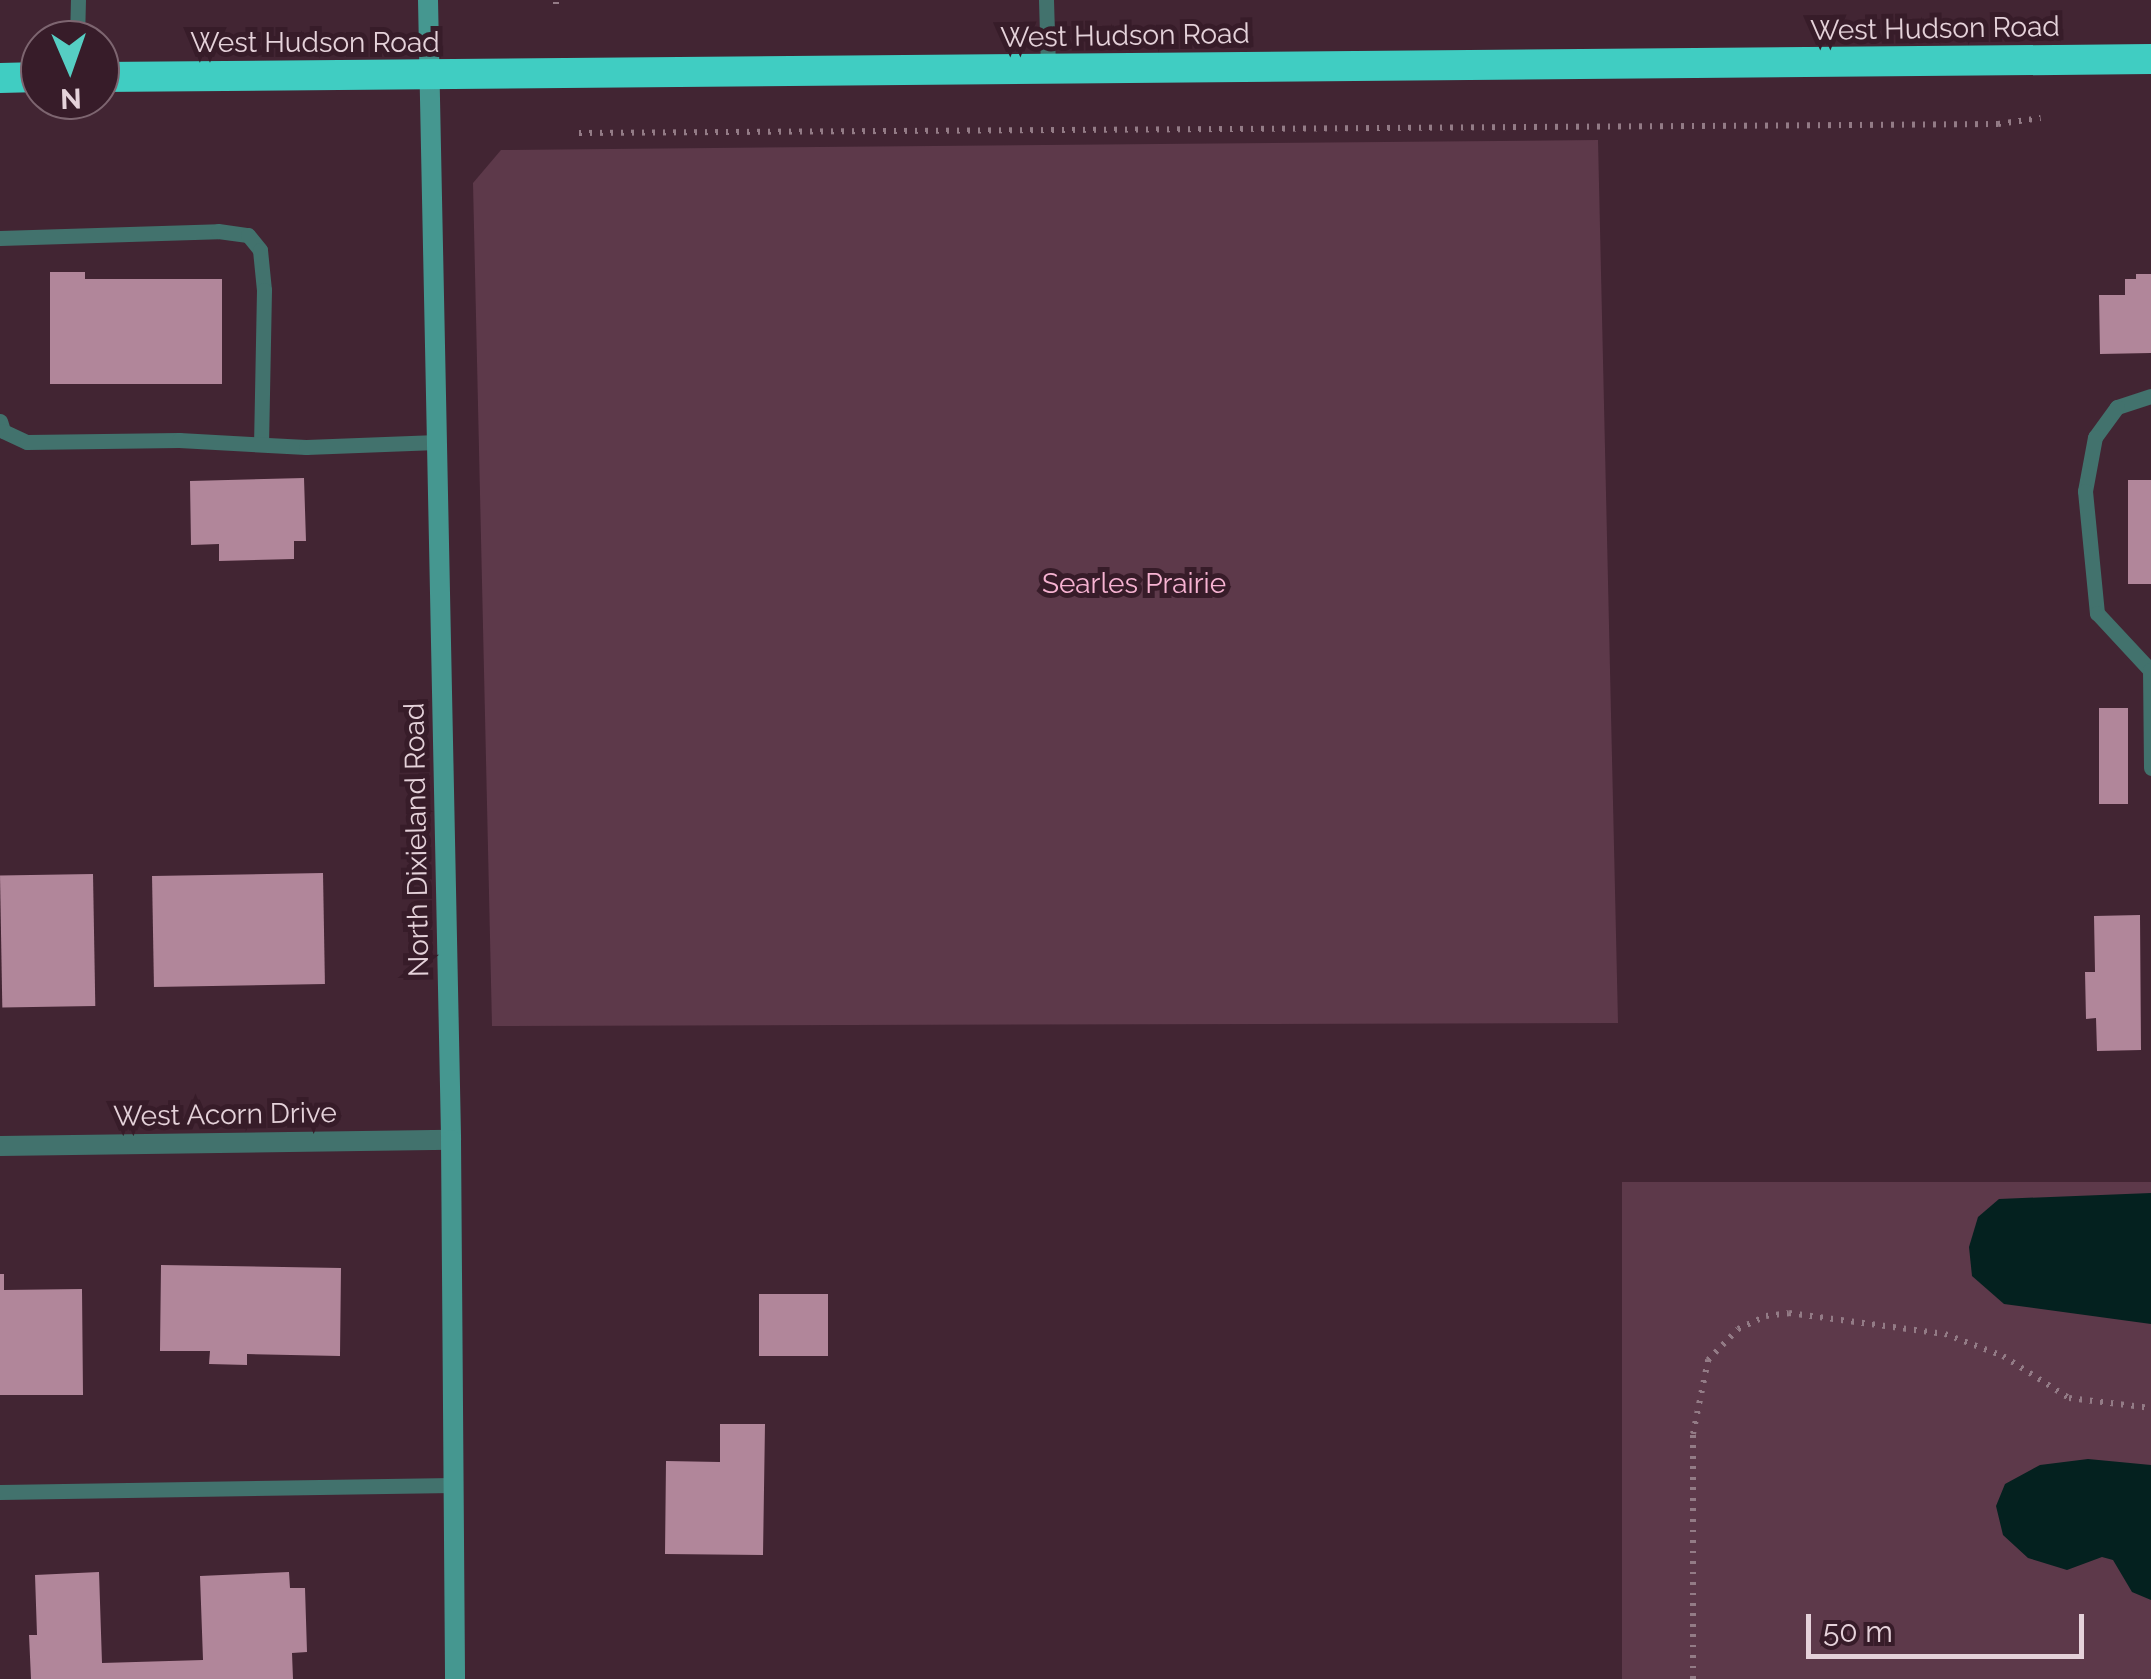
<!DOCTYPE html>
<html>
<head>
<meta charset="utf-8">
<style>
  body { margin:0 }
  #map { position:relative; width:2151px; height:1679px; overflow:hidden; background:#422533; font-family:Raleway,sans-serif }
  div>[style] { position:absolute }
  .green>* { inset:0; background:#5d394a; transform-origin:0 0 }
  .water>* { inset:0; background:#04211f }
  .building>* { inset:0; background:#b1869a; transform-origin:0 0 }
  .path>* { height:6px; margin-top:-3px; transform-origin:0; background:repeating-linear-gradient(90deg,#937b86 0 2.5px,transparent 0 10.5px) }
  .lane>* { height:15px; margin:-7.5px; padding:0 7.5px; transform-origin:7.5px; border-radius:7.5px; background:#42726d }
  .street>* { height:20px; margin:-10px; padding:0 10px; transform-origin:10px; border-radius:10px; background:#42726d }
  .secondary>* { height:20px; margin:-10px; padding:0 10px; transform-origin:10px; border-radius:10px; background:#459790 }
  .highway>* { height:30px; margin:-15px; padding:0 15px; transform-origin:15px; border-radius:15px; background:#40cdc2 }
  span { translate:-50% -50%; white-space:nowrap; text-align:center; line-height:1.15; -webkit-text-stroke:10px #371c29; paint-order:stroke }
  .street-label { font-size:28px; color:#e5d2da }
  .park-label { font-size:28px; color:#f7b3d2 }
  .north { position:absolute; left:20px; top:20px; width:100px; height:100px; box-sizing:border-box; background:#371c29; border:2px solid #7d6570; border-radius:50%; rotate:178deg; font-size:28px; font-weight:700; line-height:40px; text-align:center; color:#e5d2da }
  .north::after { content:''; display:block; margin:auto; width:35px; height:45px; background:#56cec3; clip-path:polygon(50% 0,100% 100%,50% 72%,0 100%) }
  .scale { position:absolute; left:1806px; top:1614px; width:278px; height:45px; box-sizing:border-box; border:5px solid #e5d2da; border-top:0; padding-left:12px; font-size:30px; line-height:35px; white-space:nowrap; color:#e5d2da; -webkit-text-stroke:8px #371c29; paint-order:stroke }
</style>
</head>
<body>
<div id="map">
  <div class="green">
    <div style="clip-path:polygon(1598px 140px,1618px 1023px,492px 1026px,473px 183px,501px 150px)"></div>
    <div style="left:2151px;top:1182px;width:497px;height:529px;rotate:90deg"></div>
  </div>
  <div class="water">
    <div style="clip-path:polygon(2151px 1193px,2151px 1324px,2004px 1304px,1972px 1276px,1969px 1247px,1978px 1217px,1999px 1199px)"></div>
    <div style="clip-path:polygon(2088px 1459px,2151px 1465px,2151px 1600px,2132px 1592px,2113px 1560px,2102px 1557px,2067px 1570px,2028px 1558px,2003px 1535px,1996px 1506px,2005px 1484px,2040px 1465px)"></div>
  </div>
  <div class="building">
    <div style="clip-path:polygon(50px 272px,85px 272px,85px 279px,222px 279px,222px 384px,50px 384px)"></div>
    <div style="clip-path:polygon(2136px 274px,2151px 274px,2151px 353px,2100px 354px,2099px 295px,2125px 295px,2125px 279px,2136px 279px)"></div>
    <div style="clip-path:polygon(304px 478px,306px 541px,294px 541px,294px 559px,219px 561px,219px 544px,191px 545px,190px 481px)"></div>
    <div style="left:2128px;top:480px;width:23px;height:104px"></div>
    <div style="left:2099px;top:708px;width:29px;height:96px"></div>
    <div style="left:323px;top:873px;width:111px;height:171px;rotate:89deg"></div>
    <div style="left:93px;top:874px;width:132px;height:93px;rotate:89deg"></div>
    <div style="clip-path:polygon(2140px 915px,2141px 1050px,2097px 1051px,2096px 1018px,2086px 1019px,2085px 972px,2095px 972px,2094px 916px)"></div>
    <div style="clip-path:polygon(161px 1265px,341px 1268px,340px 1356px,247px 1354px,247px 1365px,209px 1364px,210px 1351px,160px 1351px)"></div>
    <div style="clip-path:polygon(0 1274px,4px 1274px,4px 1290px,82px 1289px,83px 1395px,0 1395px)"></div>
    <div style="left:759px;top:1294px;width:69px;height:62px"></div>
    <div style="clip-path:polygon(720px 1424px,765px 1424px,763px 1555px,665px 1554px,666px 1461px,720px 1462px)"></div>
    <div style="clip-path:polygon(99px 1572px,102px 1663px,203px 1660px,200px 1576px,289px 1572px,290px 1588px,305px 1588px,307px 1652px,292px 1653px,293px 1679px,31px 1679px,29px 1635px,37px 1635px,35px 1575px)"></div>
  </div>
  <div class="path">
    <div style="left:556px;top:4px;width:4px;rotate:-90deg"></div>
    <div style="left:579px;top:133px;width:1419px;rotate:-0.36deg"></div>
    <div style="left:1998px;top:124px;width:43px;rotate:-7.9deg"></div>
    <div style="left:1693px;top:1679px;width:245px;rotate:-90deg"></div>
    <div style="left:1693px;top:1434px;width:76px;rotate:-78.5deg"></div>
    <div style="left:1708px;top:1360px;width:43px;rotate:-45.9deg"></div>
    <div style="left:1738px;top:1329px;width:31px;rotate:-25deg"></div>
    <div style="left:1766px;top:1316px;width:23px;rotate:-7deg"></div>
    <div style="left:1789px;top:1313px;width:157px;rotate:7.7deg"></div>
    <div style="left:1945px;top:1334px;width:62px;rotate:20.8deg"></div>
    <div style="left:2003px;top:1356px;width:78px;rotate:32.5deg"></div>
    <div style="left:2069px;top:1398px;width:83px;rotate:7deg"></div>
  </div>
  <div class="lane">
    <div style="left:1046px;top:0;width:69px;rotate:88.3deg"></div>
    <div style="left:77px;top:40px;width:40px;rotate:-88.6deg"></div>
    <div style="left:0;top:238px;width:218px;rotate:-1.8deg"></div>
    <div style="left:218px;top:231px;width:30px;rotate:8deg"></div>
    <div style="left:248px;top:235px;width:19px;rotate:51deg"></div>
    <div style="left:260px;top:250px;width:40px;rotate:84.3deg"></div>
    <div style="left:264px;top:290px;width:154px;rotate:91.1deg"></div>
    <div style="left:2151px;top:396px;width:36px;rotate:162deg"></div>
    <div style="left:2117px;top:407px;width:37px;rotate:126deg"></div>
    <div style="left:2095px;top:437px;width:55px;rotate:100.5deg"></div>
    <div style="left:2085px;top:491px;width:123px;rotate:84.4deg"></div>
    <div style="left:2097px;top:613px;width:78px;rotate:47.1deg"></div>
    <div style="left:2150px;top:670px;width:98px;rotate:89.4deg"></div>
    <div style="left:0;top:421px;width:10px;rotate:73deg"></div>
    <div style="left:3px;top:431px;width:26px;rotate:25deg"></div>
    <div style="left:27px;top:442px;width:152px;rotate:-0.8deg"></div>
    <div style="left:179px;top:440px;width:127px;rotate:3.2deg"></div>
    <div style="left:306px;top:447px;width:131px;rotate:-2.2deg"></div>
    <div style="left:0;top:1492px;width:453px;rotate:-0.9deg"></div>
  </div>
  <div class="street">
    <div style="left:0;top:1146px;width:451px;rotate:-0.8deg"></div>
  </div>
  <div class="secondary">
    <div style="left:428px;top:0;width:1140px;rotate:88.84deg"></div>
    <div style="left:451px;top:1140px;width:539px;rotate:89.57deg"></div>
  </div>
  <div class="highway">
    <div style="left:100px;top:77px;width:2051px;rotate:-0.5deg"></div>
    <div style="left:0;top:78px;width:40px;rotate:-1.4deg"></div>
  </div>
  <div class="street-label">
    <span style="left:1935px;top:29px;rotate:-1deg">West Hudson Road</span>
    <span style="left:1125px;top:36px;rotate:-1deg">West Hudson Road</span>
    <span style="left:315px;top:43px">West Hudson Road</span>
    <span style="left:417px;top:840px;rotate:-91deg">North Dixieland Road</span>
    <span style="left:225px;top:1115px;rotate:-1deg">West Acorn Drive</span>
  </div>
  <div class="park-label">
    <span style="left:1134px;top:584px">Searles Prairie</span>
  </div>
  <div class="north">N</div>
  <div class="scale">50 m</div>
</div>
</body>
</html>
